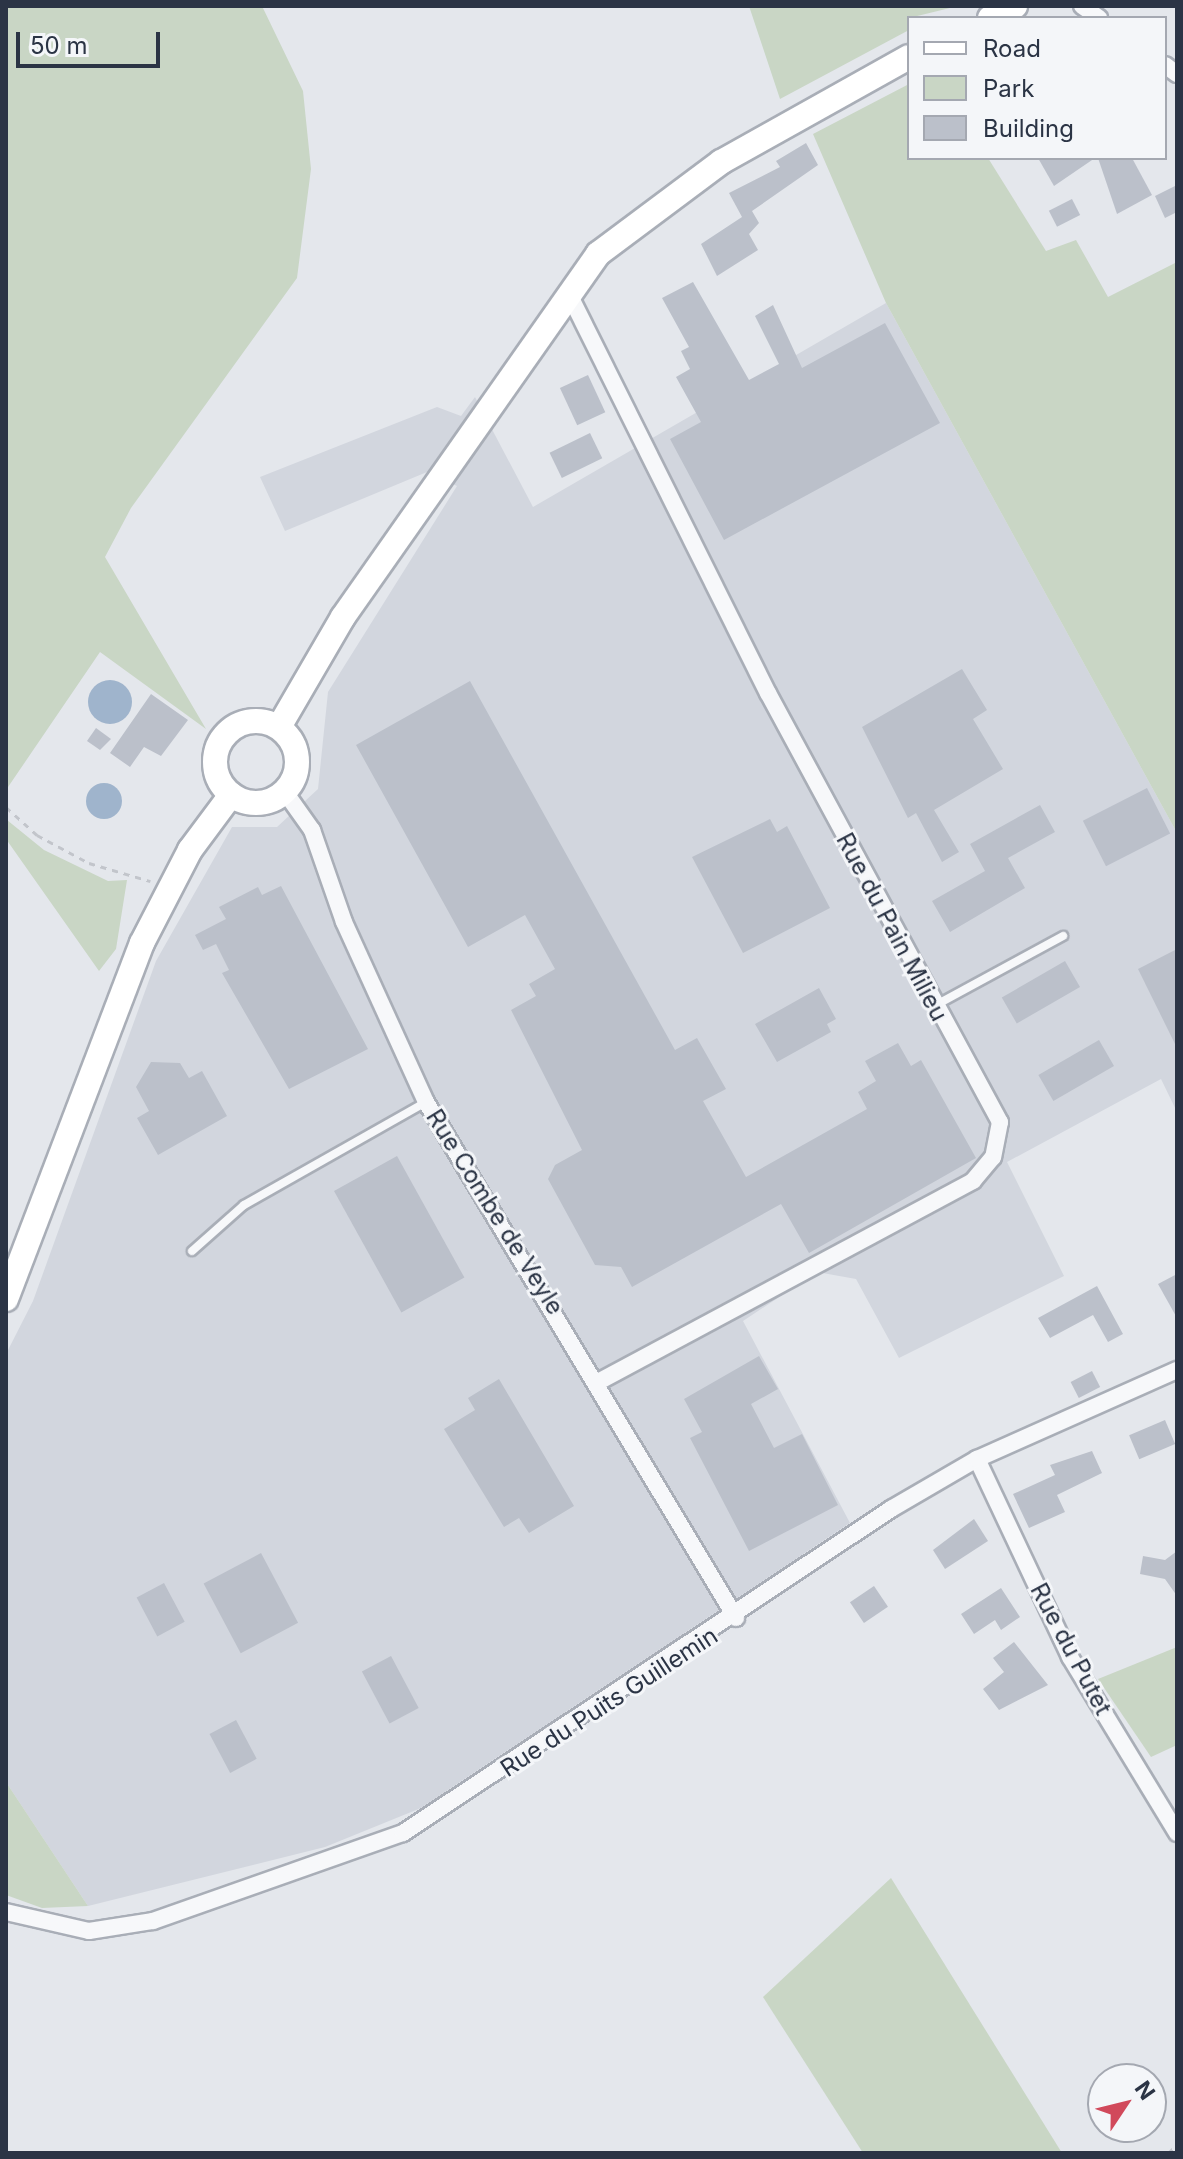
<!DOCTYPE html>
<html>
<head>
<meta charset="utf-8">
<style>
  body { margin:0 }
  #map { position:relative; width:1183px; height:2159px; overflow:hidden; background:#e4e7ec; font-family:Inter,sans-serif }
  div>[style] { position:absolute }
  .built>* { inset:0; background:#d2d6de }
  .green>* { inset:0; background:#c9d6c5 }
  .water>* { inset:0; background:#9fb4cc }
  .round { border-radius:50% }
  .building>* { inset:0; background:#bbc0ca; transform-origin:0 0 }
  .path>* { height:3px; margin-top:-1.5px; transform-origin:0; background:repeating-linear-gradient(90deg,#c2c5cb 0 6px,transparent 0 12px) }
  .roads { filter:drop-shadow(2px 0 #a9aeb7) drop-shadow(-2px 0 #a9aeb7) drop-shadow(0 2px #a9aeb7) drop-shadow(0 -2px #a9aeb7) }
  .lane>* { height:8px; margin:-4px; padding:0 4px; transform-origin:4px; border-radius:4px; background:#f7f8fa }
  .street>* { height:16px; margin:-8px; padding:0 8px; transform-origin:8px; border-radius:8px; background:#f7f8fa }
  .primary>* { height:24px; margin:-12px; padding:0 12px; transform-origin:12px; border-radius:12px; background:#fff }
  .primary>.ring { margin:-12px; padding:0; box-sizing:content-box; background:none; border:24px solid #fff; border-radius:50% }
  span { translate:-50% -50%; white-space:nowrap; text-align:center; line-height:1.15; -webkit-text-stroke:6px #f4f6f9; paint-order:stroke }
  .street-label { font-size:24px; color:#2b3445 }
  .frame { position:absolute; inset:0; border:8px solid #2b3445; pointer-events:none }
  .legend { position:absolute; left:907px; top:16px; width:260px; height:144px; box-sizing:border-box; background:#f4f6f9; border:2px solid #a4a8b1; margin:0; padding:10px 14px; list-style:none; font-size:24px; color:#2b3445 }
  .legend li { display:flex; align-items:center; gap:16px; height:40px }
  .legend b { width:40px; border:2px solid #a4a8b1 }
  .north { position:absolute; left:1087px; top:2063px; width:80px; height:80px; box-sizing:border-box; background:#f4f6f9; border:2px solid #a4a8b1; border-radius:50%; rotate:55deg; font-size:22px; font-weight:700; line-height:32px; text-align:center; color:#2b3445 }
  .north::after { content:''; display:block; margin:auto; width:28px; height:36px; background:#d1495b; clip-path:polygon(50% 0,100% 100%,50% 72%,0 100%) }
  .scale { position:absolute; left:16px; top:32px; width:144px; height:36px; box-sizing:border-box; border:4px solid #2b3445; border-top:0; padding-left:10px; font-size:24px; line-height:28px; white-space:nowrap; color:#2b3445; -webkit-text-stroke:6px #f4f6f9; paint-order:stroke }
</style>
</head>
<body>
<div id="map">
  <div class="built">
    <div style="clip-path:polygon(886px 303px,1177px 833px,1177px 1112px,1161px 1079px,1007px 1162px,1064px 1276px,899px 1358px,856px 1279px,817px 1272px,743px 1321px,850px 1523px,421px 1808px,325px 1847px,88px 1906px,6px 1782px,6px 1354px,33px 1301px,156px 961px,232px 827px,277px 827px,318px 789px,328px 692px,457px 486px,427px 472px,285px 531px,260px 477px,437px 407px,461px 416px,475px 397px,533px 507px)"></div>
  </div>
  <div class="green">
    <div style="clip-path:polygon(6px 6px,262px 6px,303px 91px,311px 169px,297px 278px,131px 508px,105px 557px,206px 729px,100px 652px,6px 790px)"></div>
    <div style="clip-path:polygon(749px 6px,949px 6px,950px 8px,909px 18px,909px 30px,780px 99px)"></div>
    <div style="clip-path:polygon(909px 84px,909px 158px,988px 158px,1046px 251px,1076px 240px,1108px 297px,1177px 262px,1177px 833px,886px 303px,813px 134px)"></div>
    <div style="clip-path:polygon(6px 808px,7px 820px,44px 850px,108px 881px,127px 880px,116px 949px,99px 971px,6px 839px)"></div>
    <div style="clip-path:polygon(1177px 1647px,1177px 1745px,1151px 1757px,1098px 1679px)"></div>
    <div style="clip-path:polygon(6px 1782px,88px 1906px,42px 1908px,6px 1895px)"></div>
    <div style="clip-path:polygon(891px 1878px,1062px 2153px,863px 2153px,763px 1997px)"></div>
  </div>
  <div class="water">
    <div class="round" style="left:88px;top:680px;width:44px;height:44px"></div>
    <div class="round" style="left:86px;top:783px;width:36px;height:36px"></div>
  </div>
  <div class="building">
    <div style="clip-path:polygon(806px 143px,818px 165px,752px 211px,759px 223px,749px 234px,758px 250px,717px 276px,701px 244px,742px 217px,729px 193px,780px 167px,776px 161px)"></div>
    <div style="clip-path:polygon(1038px 158px,1095px 158px,1054px 186px)"></div>
    <div style="clip-path:polygon(1098px 158px,1132px 158px,1152px 195px,1117px 214px)"></div>
    <div style="clip-path:polygon(1177px 185px,1177px 212px,1165px 218px,1155px 196px)"></div>
    <div style="left:1072px;top:199px;width:18px;height:26px;rotate:63deg"></div>
    <div style="clip-path:polygon(693px 282px,749px 380px,779px 364px,755px 316px,773px 305px,802px 368px,885px 323px,940px 423px,724px 540px,670px 439px,701px 422px,676px 377px,690px 369px,681px 351px,689px 347px,662px 298px)"></div>
    <div style="left:588px;top:375px;width:41px;height:31px;rotate:65deg"></div>
    <div style="left:590px;top:433px;width:28px;height:45px;rotate:64deg"></div>
    <div style="clip-path:polygon(962px 669px,987px 710px,973px 719px,1003px 769px,934px 810px,959px 852px,942px 862px,916px 813px,908px 818px,862px 727px)"></div>
    <div style="clip-path:polygon(470px 681px,675px 1050px,697px 1038px,726px 1089px,703px 1101px,746px 1177px,867px 1109px,858px 1092px,876px 1081px,865px 1061px,898px 1043px,911px 1066px,921px 1060px,976px 1158px,809px 1253px,781px 1204px,632px 1287px,621px 1267px,595px 1265px,548px 1179px,555px 1165px,582px 1150px,511px 1010px,536px 996px,529px 984px,555px 969px,525px 915px,468px 947px,356px 745px)"></div>
    <div style="clip-path:polygon(151px 694px,188px 720px,161px 756px,144px 747px,130px 767px,110px 753px)"></div>
    <div style="clip-path:polygon(96px 728px,111px 739px,100px 750px,87px 741px)"></div>
    <div style="left:1147px;top:788px;width:51px;height:72px;rotate:63deg"></div>
    <div style="clip-path:polygon(1040px 805px,1055px 832px,1008px 858px,1025px 888px,950px 932px,932px 901px,985px 871px,970px 844px)"></div>
    <div style="clip-path:polygon(770px 819px,777px 832px,787px 826px,830px 908px,743px 953px,692px 857px)"></div>
    <div style="clip-path:polygon(281px 886px,368px 1049px,289px 1089px,222px 973px,229px 970px,216px 944px,203px 950px,195px 935px,226px 919px,219px 907px,258px 887px,262px 895px)"></div>
    <div style="clip-path:polygon(1177px 949px,1177px 1048px,1138px 969px)"></div>
    <div style="left:1065px;top:961px;width:30px;height:73px;rotate:60deg"></div>
    <div style="clip-path:polygon(819px 988px,836px 1019px,827px 1024px,831px 1032px,777px 1062px,755px 1024px)"></div>
    <div style="left:1099px;top:1040px;width:30px;height:70px;rotate:60deg"></div>
    <div style="clip-path:polygon(151px 1062px,180px 1063px,189px 1078px,202px 1071px,227px 1116px,158px 1155px,137px 1118px,149px 1111px,136px 1087px)"></div>
    <div style="left:397px;top:1156px;width:139px;height:72px;rotate:61deg"></div>
    <div style="clip-path:polygon(1177px 1274px,1177px 1318px,1158px 1284px)"></div>
    <div style="clip-path:polygon(1097px 1286px,1123px 1334px,1108px 1342px,1093px 1315px,1050px 1338px,1038px 1318px)"></div>
    <div style="clip-path:polygon(759px 1356px,778px 1389px,751px 1404px,774px 1448px,802px 1434px,838px 1505px,749px 1551px,690px 1438px,702px 1432px,684px 1399px)"></div>
    <div style="left:1092px;top:1371px;width:18px;height:24px;rotate:63deg"></div>
    <div style="clip-path:polygon(499px 1379px,574px 1506px,529px 1533px,519px 1518px,504px 1527px,444px 1429px,475px 1410px,468px 1398px)"></div>
    <div style="left:1165px;top:1420px;width:26px;height:39px;rotate:67deg"></div>
    <div style="clip-path:polygon(1092px 1451px,1102px 1473px,1057px 1495px,1065px 1512px,1029px 1528px,1013px 1494px,1055px 1475px,1050px 1465px)"></div>
    <div style="clip-path:polygon(974px 1519px,988px 1541px,945px 1569px,933px 1550px)"></div>
    <div style="clip-path:polygon(1177px 1551px,1177px 1596px,1165px 1579px,1140px 1574px,1143px 1556px,1165px 1560px)"></div>
    <div style="left:261px;top:1553px;width:79px;height:65px;rotate:62deg"></div>
    <div style="left:164px;top:1583px;width:44px;height:31px;rotate:62deg"></div>
    <div style="left:874px;top:1586px;width:25px;height:29px;rotate:56deg"></div>
    <div style="clip-path:polygon(1001px 1588px,1020px 1617px,1001px 1630px,995px 1620px,974px 1634px,961px 1614px)"></div>
    <div style="clip-path:polygon(1014px 1642px,1048px 1685px,999px 1710px,983px 1689px,1004px 1672px,993px 1658px)"></div>
    <div style="left:391px;top:1656px;width:59px;height:33px;rotate:62deg"></div>
    <div style="left:236px;top:1720px;width:44px;height:30px;rotate:62deg"></div>
  </div>
  <div class="path">
    <div style="left:6px;top:807px;width:42px;rotate:42.1deg"></div>
    <div style="left:37px;top:835px;width:59px;rotate:28.3deg"></div>
    <div style="left:89px;top:863px;width:64px;rotate:16.4deg"></div>
    <div style="left:1168px;top:2153px;width:12px;rotate:-42deg"></div>
  </div>
  <div class="roads">
    <div class="lane">
      <div style="left:934px;top:1006px;width:147px;rotate:-28.5deg"></div>
      <div style="left:192px;top:1251px;width:69px;rotate:-41.5deg"></div>
      <div style="left:244px;top:1205px;width:209px;rotate:-29.5deg"></div>
    </div>
    <div class="street">
      <div style="left:1082px;top:6px;width:21px;rotate:35deg"></div>
      <div style="left:1165px;top:65px;width:15px;rotate:37deg"></div>
      <div style="left:568px;top:292px;width:448px;rotate:63.5deg"></div>
      <div style="left:768px;top:693px;width:488px;rotate:61.6deg"></div>
      <div style="left:1000px;top:1122px;width:36px;rotate:101deg"></div>
      <div style="left:993px;top:1157px;width:31px;rotate:130deg"></div>
      <div style="left:973px;top:1181px;width:423px;rotate:151.8deg"></div>
      <div style="left:285px;top:792px;width:47px;rotate:54.6deg"></div>
      <div style="left:312px;top:830px;width:97px;rotate:70.8deg"></div>
      <div style="left:344px;top:922px;width:198px;rotate:65.5deg"></div>
      <div style="left:426px;top:1102px;width:602px;rotate:59deg"></div>
      <div style="left:977px;top:1459px;width:219px;rotate:64.8deg"></div>
      <div style="left:1070px;top:1657px;width:206px;rotate:58.7deg"></div>
      <div style="left:6px;top:1912px;width:85px;rotate:12.9deg"></div>
      <div style="left:89px;top:1931px;width:65px;rotate:-8.9deg"></div>
      <div style="left:153px;top:1921px;width:265px;rotate:-19.4deg"></div>
      <div style="left:403px;top:1833px;width:586px;rotate:-33.58deg"></div>
      <div style="left:891px;top:1509px;width:99px;rotate:-30.2deg"></div>
      <div style="left:977px;top:1459px;width:219px;rotate:-24deg"></div>
    </div>
    <div class="primary">
      <div style="left:990px;top:18px;width:28px;rotate:-26deg"></div>
      <div class="ring" style="left:215px;top:721px;width:58px;height:58px"></div>
      <div style="left:279px;top:727px;width:127px;rotate:-59.8deg"></div>
      <div style="left:343px;top:617px;width:444px;rotate:-54.9deg"></div>
      <div style="left:598px;top:254px;width:154px;rotate:-36.8deg"></div>
      <div style="left:721px;top:162px;width:215px;rotate:-29.2deg"></div>
      <div style="left:6px;top:1299px;width:381px;rotate:-69.1deg"></div>
      <div style="left:142px;top:943px;width:105px;rotate:-62.7deg"></div>
      <div style="left:190px;top:850px;width:69px;rotate:-53.3deg"></div>
    </div>
  </div>
  <div class="street-label">
    <span style="left:892px;top:927px;rotate:62deg">Rue du Pain Milieu</span>
    <span style="left:495px;top:1212px;rotate:58deg">Rue Combe de Veyle</span>
    <span style="left:1071px;top:1649px;rotate:62deg">Rue du Putet</span>
    <span style="left:609px;top:1702px;rotate:-33deg">Rue du Puits Guillemin</span>
  </div>
  <div class="frame"></div>
  <ul class="legend">
  <li><b style="height:10px;background:#fff"></b>Road</li>
  <li><b style="height:22px;background:#c9d6c5"></b>Park</li>
  <li><b style="height:22px;background:#bbc0ca"></b>Building</li>
  </ul>
  <div class="north">N</div>
  <div class="scale">50 m</div>
</div>
</body>
</html>
